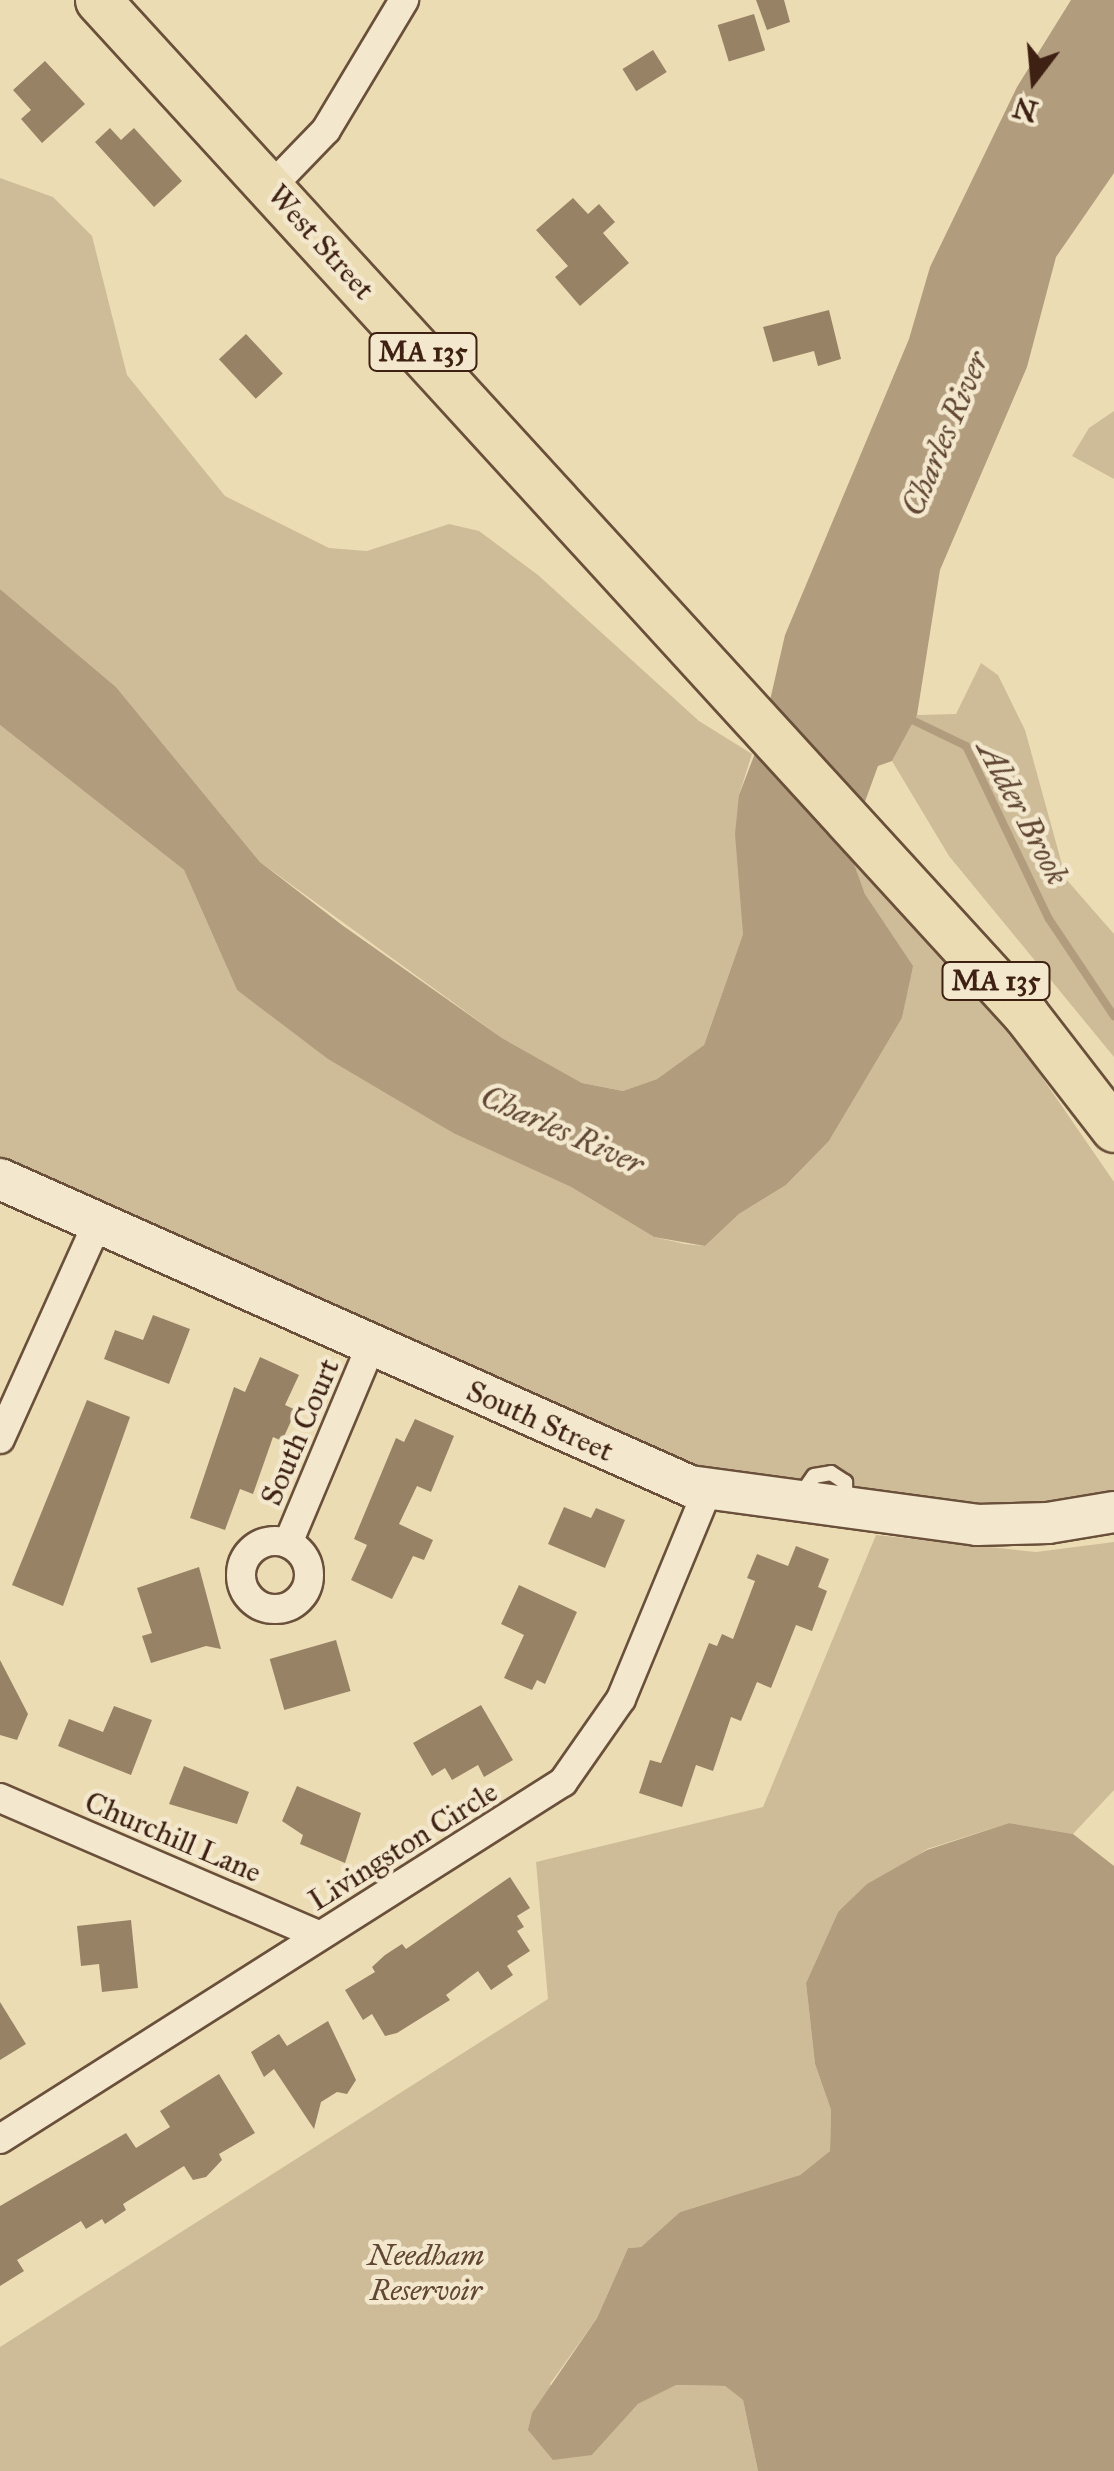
<!DOCTYPE html>
<html>
<head>
<meta charset="utf-8">
<style>
  body { margin:0 }
  #map { position:relative; width:1114px; height:2471px; overflow:hidden; background:#ecdcb3; font-family:"IM FELL Great Primer",serif }
  div>[style] { position:absolute }
  .green>* { inset:0; background:#cebc98 }
  .water>* { inset:0; background:#b19c7d }
  .stream>* { height:8px; margin:-4px; padding:0 4px; transform-origin:4px; border-radius:4px; background:#b19c7d }
  .building>* { inset:0; background:#988266; transform-origin:0 0 }
  .roads { filter:drop-shadow(2px 0 #6a503b) drop-shadow(-2px 0 #6a503b) drop-shadow(0 2px #6a503b) drop-shadow(0 -2px #6a503b) }
  .lane>* { height:14px; margin:-7px; padding:0 7px; transform-origin:7px; border-radius:7px; background:#f3e8ce }
  .street>* { height:28px; margin:-14px; padding:0 14px; transform-origin:14px; border-radius:14px; background:#f3e8ce }
  .street>.ring { margin:-14px; padding:0; box-sizing:content-box; background:none; border:28px solid #f3e8ce; border-radius:50% }
  .secondary>* { height:40px; margin:-20px; padding:0 20px; transform-origin:20px; border-radius:20px; background:#f3e8ce }
  .primary>* { height:45px; margin:-22.5px; padding:0 22.5px; transform-origin:22.5px; border-radius:22.5px; background:#ecdcb3 }
  span { translate:-50% -50%; white-space:nowrap; text-align:center; line-height:1.15; -webkit-text-stroke:9px #f3e8ce; paint-order:stroke }
  .shield-label span { padding:2px 8px; background:#f3e8ce; border:2px solid; border-radius:8px; -webkit-text-stroke-width:0 }
  .shield-label { font-size:28px; color:#3e2113; font-weight:700 }
  .street-label { font-size:30px; color:#3e2113 }
  .park-label { font-size:30px; color:#624834; font-style:italic }
  .water-label { font-size:32px; color:#604633; font-style:italic }
  .north { position:absolute; left:984px; top:30px; width:100px; height:100px; -webkit-text-stroke:8px #f3e8ce; paint-order:stroke; rotate:196deg; font-size:28px; font-weight:700; line-height:40px; text-align:center; color:#3e2113 }
  .north::after { content:''; display:block; margin:auto; width:35px; height:45px; background:#3e2113; clip-path:polygon(50% 0,100% 100%,50% 72%,0 100%) }
</style>
</head>
<body>
<div id="map">
  <div class="green">
    <div style="clip-path:polygon(0 178px,53px 197px,92px 236px,127px 375px,225px 496px,329px 548px,367px 551px,449px 524px,479px 531px,538px 575px,699px 721px,752px 754px,739px 795px,743px 934px,704px 1045px,657px 1079px,623px 1091px,582px 1083px,502px 1038px,260px 862px,116px 687px,0 589px)"></div>
    <div style="clip-path:polygon(1114px 411px,1114px 479px,1072px 456px,1089px 428px)"></div>
    <div style="clip-path:polygon(981px 663px,998px 675px,1025px 730px,1066px 879px,1114px 934px,1114px 1057px,949px 856px,892px 761px,917px 715px,956px 714px)"></div>
    <div style="clip-path:polygon(0 725px,184px 870px,237px 990px,455px 1134px,571px 1187px,654px 1237px,685px 1244px,705px 1246px,739px 1214px,786px 1185px,829px 1141px,902px 1018px,912px 966px,865px 894px,847px 848px,1024px 1051px,1114px 1182px,1114px 1491px,1072px 1501px,925px 1511px,701px 1468px,0 1159px)"></div>
    <div style="clip-path:polygon(876px 1535px,1036px 1552px,1114px 1542px,1114px 1790px,1073px 1834px,1009px 1823px,927px 1849px,838px 1912px,806px 1983px,815px 2064px,831px 2110px,830px 2151px,800px 2175px,680px 2212px,641px 2247px,628px 2248px,597px 2318px,550px 2384px,592px 2455px,638px 2404px,675px 2385px,725px 2386px,743px 2400px,758px 2471px,0 2471px,0 2347px,548px 1999px,536px 1862px,763px 1807px)"></div>
  </div>
  <div class="water">
    <div style="clip-path:polygon(1071px 0,1114px 0,1114px 173px,1056px 257px,1027px 367px,940px 570px,917px 715px,892px 761px,878px 766px,848px 848px,865px 894px,913px 966px,902px 1018px,829px 1141px,786px 1185px,739px 1214px,705px 1246px,654px 1237px,571px 1187px,455px 1134px,328px 1059px,237px 990px,184px 870px,0 725px,0 589px,116px 687px,260px 862px,342px 925px,502px 1038px,582px 1083px,623px 1091px,657px 1079px,704px 1045px,743px 934px,735px 834px,739px 795px,762px 735px,785px 635px,909px 339px,930px 267px,1017px 87px)"></div>
    <div style="clip-path:polygon(1009px 1823px,1073px 1834px,1114px 1866px,1114px 2471px,758px 2471px,743px 2400px,725px 2386px,676px 2385px,638px 2404px,592px 2455px,553px 2460px,528px 2430px,532px 2413px,597px 2318px,628px 2248px,641px 2247px,680px 2212px,800px 2175px,830px 2151px,831px 2110px,815px 2064px,806px 1983px,838px 1912px,867px 1884px,927px 1850px)"></div>
  </div>
  <div class="stream">
    <div style="left:906px;top:717px;width:67px;rotate:25.8deg"></div>
    <div style="left:966px;top:746px;width:192px;rotate:64.4deg"></div>
    <div style="left:1049px;top:919px;width:117px;rotate:56.2deg"></div>
  </div>
  <div class="building">
    <div style="clip-path:polygon(756px 0,784px 0,790px 22px,767px 30px)"></div>
    <div style="left:754px;top:14px;width:38px;height:38px;rotate:73deg"></div>
    <div style="left:653px;top:50px;width:26px;height:36px;rotate:58deg"></div>
    <div style="clip-path:polygon(45px 61px,85px 104px,42px 143px,21px 119px,31px 110px,13px 90px)"></div>
    <div style="clip-path:polygon(110px 128px,121px 140px,134px 128px,182px 181px,154px 207px,95px 142px)"></div>
    <div style="clip-path:polygon(573px 198px,588px 214px,599px 204px,615px 222px,603px 233px,629px 263px,580px 306px,555px 277px,568px 266px,536px 230px)"></div>
    <div style="clip-path:polygon(829px 310px,841px 359px,818px 366px,814px 351px,773px 362px,763px 327px)"></div>
    <div style="left:246px;top:334px;width:54px;height:37px;rotate:47deg"></div>
    <div style="clip-path:polygon(153px 1315px,190px 1329px,169px 1384px,104px 1359px,115px 1330px,143px 1340px)"></div>
    <div style="clip-path:polygon(260px 1357px,299px 1375px,285px 1405px,296px 1410px,282px 1441px,273px 1437px,253px 1494px,240px 1489px,225px 1530px,190px 1518px,234px 1387px,245px 1392px)"></div>
    <div style="clip-path:polygon(87px 1400px,130px 1417px,63px 1606px,12px 1585px)"></div>
    <div style="clip-path:polygon(415px 1419px,454px 1436px,431px 1492px,417px 1486px,399px 1524px,433px 1540px,424px 1560px,413px 1556px,392px 1599px,351px 1580px,367px 1545px,354px 1539px,396px 1438px,404px 1442px)"></div>
    <div style="clip-path:polygon(564px 1507px,591px 1518px,596px 1508px,625px 1520px,605px 1568px,548px 1544px)"></div>
    <div style="clip-path:polygon(796px 1546px,829px 1559px,818px 1587px,827px 1591px,812px 1631px,796px 1625px,771px 1688px,757px 1682px,741px 1721px,731px 1717px,713px 1771px,696px 1765px,682px 1807px,639px 1793px,650px 1760px,661px 1763px,709px 1643px,717px 1646px,722px 1634px,733px 1639px,755px 1581px,747px 1578px,757px 1554px,788px 1566px)"></div>
    <div style="clip-path:polygon(199px 1567px,221px 1649px,206px 1646px,151px 1663px,142px 1636px,152px 1633px,137px 1588px)"></div>
    <div style="clip-path:polygon(519px 1585px,577px 1612px,545px 1684px,537px 1680px,532px 1690px,504px 1678px,524px 1635px,501px 1624px)"></div>
    <div style="left:336px;top:1640px;width:53px;height:69px;rotate:74deg"></div>
    <div style="clip-path:polygon(0 1660px,28px 1714px,17px 1740px,0 1735px)"></div>
    <div style="clip-path:polygon(481px 1705px,513px 1760px,484px 1777px,478px 1765px,452px 1780px,445px 1768px,432px 1776px,413px 1743px)"></div>
    <div style="clip-path:polygon(114px 1706px,152px 1720px,131px 1775px,58px 1746px,69px 1719px,103px 1732px)"></div>
    <div style="clip-path:polygon(184px 1766px,249px 1792px,237px 1824px,169px 1804px)"></div>
    <div style="clip-path:polygon(297px 1786px,361px 1813px,345px 1863px,300px 1844px,303px 1835px,282px 1821px)"></div>
    <div style="clip-path:polygon(510px 1877px,530px 1908px,517px 1916px,524px 1927px,517px 1931px,530px 1951px,507px 1966px,513px 1975px,491px 1990px,478px 1971px,446px 1995px,450px 2000px,397px 2033px,385px 2036px,372px 2014px,363px 2020px,345px 1990px,375px 1972px,372px 1967px,385px 1955px,402px 1944px,406px 1949px)"></div>
    <div style="clip-path:polygon(131px 1920px,138px 1988px,102px 1992px,99px 1964px,81px 1966px,77px 1926px)"></div>
    <div style="clip-path:polygon(0 2002px,26px 2044px,0 2060px)"></div>
    <div style="clip-path:polygon(328px 2021px,356px 2080px,347px 2094px,337px 2092px,321px 2102px,314px 2129px,274px 2069px,264px 2077px,251px 2052px,279px 2034px,287px 2046px)"></div>
    <div style="clip-path:polygon(219px 2074px,255px 2133px,219px 2154px,222px 2160px,206px 2177px,193px 2180px,184px 2166px,123px 2204px,126px 2210px,105px 2224px,102px 2219px,86px 2229px,81px 2221px,17px 2260px,24px 2271px,0 2286px,0 2206px,126px 2133px,136px 2148px,170px 2127px,160px 2111px)"></div>
  </div>
  <div class="roads">
    <div class="lane">
      <div style="left:800px;top:1496px;width:24px;rotate:-55deg"></div>
      <div style="left:814px;top:1476px;width:17px;rotate:-10deg"></div>
      <div style="left:831px;top:1473px;width:17px;rotate:33deg"></div>
      <div style="left:845px;top:1482px;width:23px;rotate:88deg"></div>
    </div>
    <div class="street">
      <div style="left:271px;top:187px;width:79px;rotate:-46deg"></div>
      <div style="left:326px;top:130px;width:152px;rotate:-59deg"></div>
      <div style="left:0;top:1439px;width:238px;rotate:-65.7deg"></div>
      <div class="ring" style="left:241px;top:1541px;width:40px;height:40px"></div>
      <div style="left:288px;top:1543px;width:214px;rotate:-67.2deg"></div>
      <div style="left:0;top:1798px;width:348px;rotate:23.3deg"></div>
      <div style="left:0;top:2139px;width:667px;rotate:-32.38deg"></div>
      <div style="left:563px;top:1782px;width:101px;rotate:-55.1deg"></div>
      <div style="left:621px;top:1699px;width:225px;rotate:-67.5deg"></div>
    </div>
    <div class="secondary">
      <div style="left:0;top:1179px;width:755px;rotate:23.99deg"></div>
      <div style="left:690px;top:1486px;width:290px;rotate:7.7deg"></div>
      <div style="left:977px;top:1525px;width:71px;rotate:-1.6deg"></div>
      <div style="left:1048px;top:1523px;width:67px;rotate:-9.5deg"></div>
    </div>
    <div class="primary">
      <div style="left:98px;top:0;width:1375px;rotate:47.56deg"></div>
      <div style="left:1026px;top:1015px;width:144px;rotate:52.3deg"></div>
    </div>
  </div>
  <div class="shield-label">
    <span style="left:423px;top:352px">MA 135</span>
    <span style="left:996px;top:981px">MA 135</span>
  </div>
  <div class="street-label">
    <span style="left:321px;top:242px;rotate:48deg">West Street</span>
    <span style="left:540px;top:1421px;rotate:24deg">South Street</span>
    <span style="left:300px;top:1432px;rotate:-67deg">South Court</span>
    <span style="left:173px;top:1837px;rotate:23deg">Churchill Lane</span>
    <span style="left:403px;top:1846px;rotate:-32deg">Livingston Circle</span>
  </div>
  <div class="park-label">
    <span style="left:426px;top:2272px">Needham<br>Reservoir</span>
  </div>
  <div class="water-label">
    <span style="left:946px;top:434px;rotate:-67deg">Charles River</span>
    <span style="left:1022px;top:813px;rotate:62deg">Alder Brook</span>
    <span style="left:562px;top:1131px;rotate:24deg">Charles River</span>
  </div>
  <div class="north">N</div>
</div>
</body>
</html>
